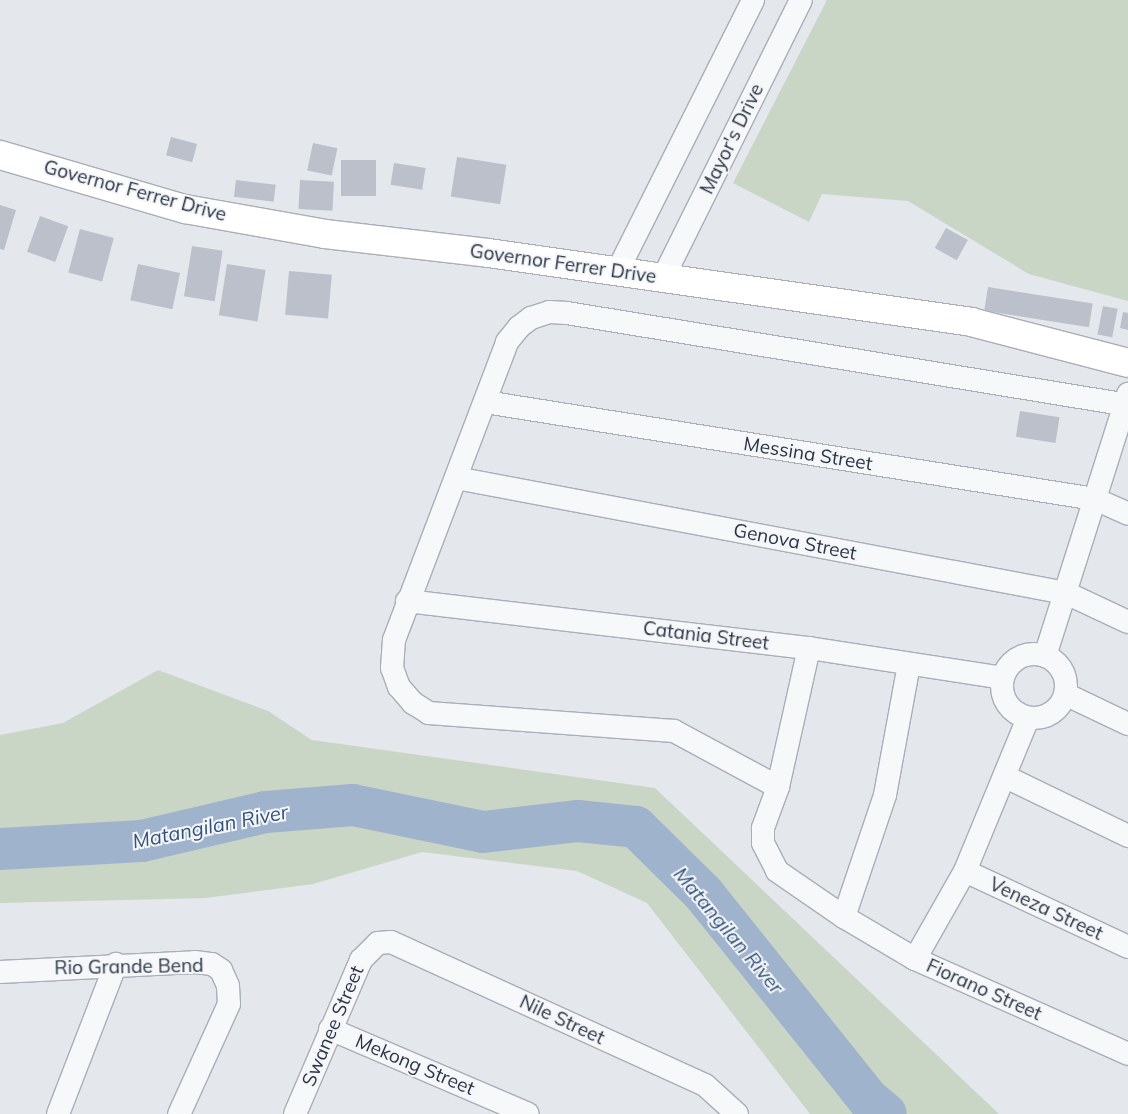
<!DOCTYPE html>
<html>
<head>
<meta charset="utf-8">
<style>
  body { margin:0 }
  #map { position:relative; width:1128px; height:1114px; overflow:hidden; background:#e4e7ec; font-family:Mulish,sans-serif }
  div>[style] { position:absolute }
  .green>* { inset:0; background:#c9d6c5 }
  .river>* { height:42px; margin:-21px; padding:0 21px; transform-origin:21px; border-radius:21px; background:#9fb4cc }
  .building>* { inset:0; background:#bbc0ca; transform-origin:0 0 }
  .roads { filter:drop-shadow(1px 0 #a9aeb7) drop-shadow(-1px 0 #a9aeb7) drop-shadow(0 1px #a9aeb7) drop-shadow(0 -1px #a9aeb7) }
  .minor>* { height:22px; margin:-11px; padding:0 11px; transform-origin:11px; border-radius:11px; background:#f7f8fa }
  .minor>.ring { margin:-11px; padding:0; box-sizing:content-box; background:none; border:22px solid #f7f8fa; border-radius:50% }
  .major>* { height:28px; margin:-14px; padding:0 14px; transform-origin:14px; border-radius:14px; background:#fff }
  span { translate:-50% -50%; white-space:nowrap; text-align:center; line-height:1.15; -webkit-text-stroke:4px #f4f6f9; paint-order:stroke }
  .street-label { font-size:19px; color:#2b3445 }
  .water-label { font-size:20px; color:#34527a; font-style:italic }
</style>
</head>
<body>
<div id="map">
  <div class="green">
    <div style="clip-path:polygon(827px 0,1128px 0,1128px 301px,1029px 274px,908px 201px,822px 194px,809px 222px,733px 183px)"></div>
    <div style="clip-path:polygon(158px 670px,268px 711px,312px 740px,655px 788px,999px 1114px,810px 1114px,647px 903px,577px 871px,422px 852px,313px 884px,206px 898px,0 903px,0 735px,63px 723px)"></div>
  </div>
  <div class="river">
    <div style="left:0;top:849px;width:142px;rotate:-3.2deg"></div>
    <div style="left:142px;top:841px;width:127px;rotate:-13.2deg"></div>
    <div style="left:266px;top:812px;width:87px;rotate:-4.6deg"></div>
    <div style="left:353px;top:805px;width:133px;rotate:11.7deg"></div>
    <div style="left:483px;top:832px;width:96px;rotate:-6.6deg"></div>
    <div style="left:578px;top:821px;width:58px;rotate:5.9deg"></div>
    <div style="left:636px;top:827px;width:94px;rotate:44.6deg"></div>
    <div style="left:703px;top:893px;width:264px;rotate:51.3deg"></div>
    <div style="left:868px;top:1099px;width:23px;rotate:40deg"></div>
  </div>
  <div class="building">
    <div style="left:171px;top:137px;width:27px;height:19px;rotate:15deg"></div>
    <div style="left:313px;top:143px;width:25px;height:28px;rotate:12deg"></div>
    <div style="left:457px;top:157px;width:50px;height:40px;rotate:9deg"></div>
    <div style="left:341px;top:160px;width:35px;height:36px"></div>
    <div style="left:394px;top:163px;width:32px;height:22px;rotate:9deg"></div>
    <div style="left:236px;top:180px;width:40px;height:17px;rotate:7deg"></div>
    <div style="left:300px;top:180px;width:34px;height:29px;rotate:3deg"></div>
    <div style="clip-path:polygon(0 205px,16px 210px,4px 250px,0 249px)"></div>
    <div style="left:40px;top:216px;width:30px;height:38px;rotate:20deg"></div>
    <div style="left:946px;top:228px;width:25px;height:23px;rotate:29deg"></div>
    <div style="left:80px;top:229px;width:35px;height:45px;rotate:15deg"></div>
    <div style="left:192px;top:246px;width:31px;height:51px;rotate:9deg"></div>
    <div style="left:138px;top:264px;width:43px;height:37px;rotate:12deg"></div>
    <div style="left:227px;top:264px;width:39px;height:52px;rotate:9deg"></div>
    <div style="left:289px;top:271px;width:43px;height:44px;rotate:5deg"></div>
    <div style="left:988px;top:287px;width:106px;height:24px;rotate:9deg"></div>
    <div style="left:1103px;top:306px;width:15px;height:29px;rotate:11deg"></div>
    <div style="clip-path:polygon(1123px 312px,1128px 313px,1128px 330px,1120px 328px)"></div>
    <div style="left:1020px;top:411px;width:40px;height:26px;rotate:9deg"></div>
  </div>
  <div class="roads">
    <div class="minor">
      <div style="left:617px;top:272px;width:304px;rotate:-63.4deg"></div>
      <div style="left:663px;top:278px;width:310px;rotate:-63.6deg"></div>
      <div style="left:485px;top:402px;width:618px;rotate:9.04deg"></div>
      <div style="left:1095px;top:499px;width:36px;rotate:24deg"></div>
      <div style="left:456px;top:478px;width:621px;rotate:10.68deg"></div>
      <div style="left:1066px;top:593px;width:68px;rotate:25.1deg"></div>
      <div style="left:407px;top:601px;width:405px;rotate:6.7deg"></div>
      <div style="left:809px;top:648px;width:196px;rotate:8.8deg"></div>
      <div style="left:809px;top:648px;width:142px;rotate:102.6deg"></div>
      <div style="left:778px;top:787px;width:44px;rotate:110.1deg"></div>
      <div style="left:763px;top:828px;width:15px;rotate:90deg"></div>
      <div style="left:763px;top:843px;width:31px;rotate:63deg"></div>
      <div style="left:777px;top:871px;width:81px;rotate:34.5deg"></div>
      <div style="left:844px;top:917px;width:82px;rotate:30.6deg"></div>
      <div style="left:915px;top:959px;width:233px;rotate:24deg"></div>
      <div class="ring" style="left:1002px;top:654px;width:42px;height:42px"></div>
      <div style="left:1045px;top:656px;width:275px;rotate:-72.4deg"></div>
      <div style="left:1065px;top:694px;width:70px;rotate:25.5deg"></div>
      <div style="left:1006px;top:777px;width:136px;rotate:25.8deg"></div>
      <div style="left:778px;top:787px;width:118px;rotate:-151.7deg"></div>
      <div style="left:674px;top:731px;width:246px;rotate:-175.8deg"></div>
      <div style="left:429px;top:713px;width:19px;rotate:-148deg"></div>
      <div style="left:413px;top:703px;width:21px;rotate:-131deg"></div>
      <div style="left:399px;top:687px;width:20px;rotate:-110deg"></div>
      <div style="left:392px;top:668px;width:28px;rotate:-86deg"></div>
      <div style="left:394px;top:640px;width:319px;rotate:-69.2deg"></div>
      <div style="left:507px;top:342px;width:19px;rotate:-51deg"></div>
      <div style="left:519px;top:327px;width:15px;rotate:-37deg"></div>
      <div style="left:531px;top:318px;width:19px;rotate:-18deg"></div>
      <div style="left:549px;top:312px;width:18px;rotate:3deg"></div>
      <div style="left:567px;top:313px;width:568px;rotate:9.31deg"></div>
      <div style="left:965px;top:871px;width:180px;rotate:25deg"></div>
      <div style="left:844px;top:917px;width:129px;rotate:-71.4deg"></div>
      <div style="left:885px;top:795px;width:133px;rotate:-79.6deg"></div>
      <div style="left:915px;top:959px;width:101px;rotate:-60.4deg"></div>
      <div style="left:965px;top:871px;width:165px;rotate:-67.6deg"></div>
      <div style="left:0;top:972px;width:195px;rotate:-2.9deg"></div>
      <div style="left:195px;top:962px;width:17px;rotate:7deg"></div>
      <div style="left:212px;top:964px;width:11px;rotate:34deg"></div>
      <div style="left:221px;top:970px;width:17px;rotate:66deg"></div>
      <div style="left:228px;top:986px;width:18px;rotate:87deg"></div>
      <div style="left:229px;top:1004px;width:121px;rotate:114.4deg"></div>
      <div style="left:330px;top:1029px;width:215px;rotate:23.2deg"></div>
      <div style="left:58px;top:1114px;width:161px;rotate:-68.9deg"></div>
      <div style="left:295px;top:1114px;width:168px;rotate:-66.8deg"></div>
      <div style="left:361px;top:960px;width:24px;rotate:-45deg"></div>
      <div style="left:378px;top:943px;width:13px;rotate:-4deg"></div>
      <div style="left:391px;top:942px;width:345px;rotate:24.5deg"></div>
      <div style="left:705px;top:1085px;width:43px;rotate:42.2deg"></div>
    </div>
    <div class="major">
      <div style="left:0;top:155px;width:193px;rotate:16.3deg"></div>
      <div style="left:185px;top:209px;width:142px;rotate:10.1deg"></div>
      <div style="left:325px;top:234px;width:164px;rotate:6.6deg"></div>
      <div style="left:488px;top:253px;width:488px;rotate:8.1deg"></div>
      <div style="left:971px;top:322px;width:162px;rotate:14.6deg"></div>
    </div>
  </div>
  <div class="street-label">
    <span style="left:732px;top:139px;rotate:-64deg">Mayor's Drive</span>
    <span style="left:135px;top:191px;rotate:15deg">Governor Ferrer Drive</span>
    <span style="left:563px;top:264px;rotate:8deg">Governor Ferrer Drive</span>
    <span style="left:808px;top:454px;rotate:9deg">Messina Street</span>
    <span style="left:795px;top:542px;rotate:11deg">Genova Street</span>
    <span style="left:706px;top:636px;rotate:7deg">Catania Street</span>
    <span style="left:1046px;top:909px;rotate:25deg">Veneza Street</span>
    <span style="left:129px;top:967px;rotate:-1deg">Rio Grande Bend</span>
    <span style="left:984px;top:990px;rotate:24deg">Fiorano Street</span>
    <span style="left:562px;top:1020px;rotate:25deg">Nile Street</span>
    <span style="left:333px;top:1026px;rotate:-67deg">Swanee Street</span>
    <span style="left:415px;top:1065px;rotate:23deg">Mekong Street</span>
  </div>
  <div class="water-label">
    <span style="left:210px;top:826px;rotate:-11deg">Matangilan River</span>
    <span style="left:729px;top:930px;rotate:50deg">Matangilan River</span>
  </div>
</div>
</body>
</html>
